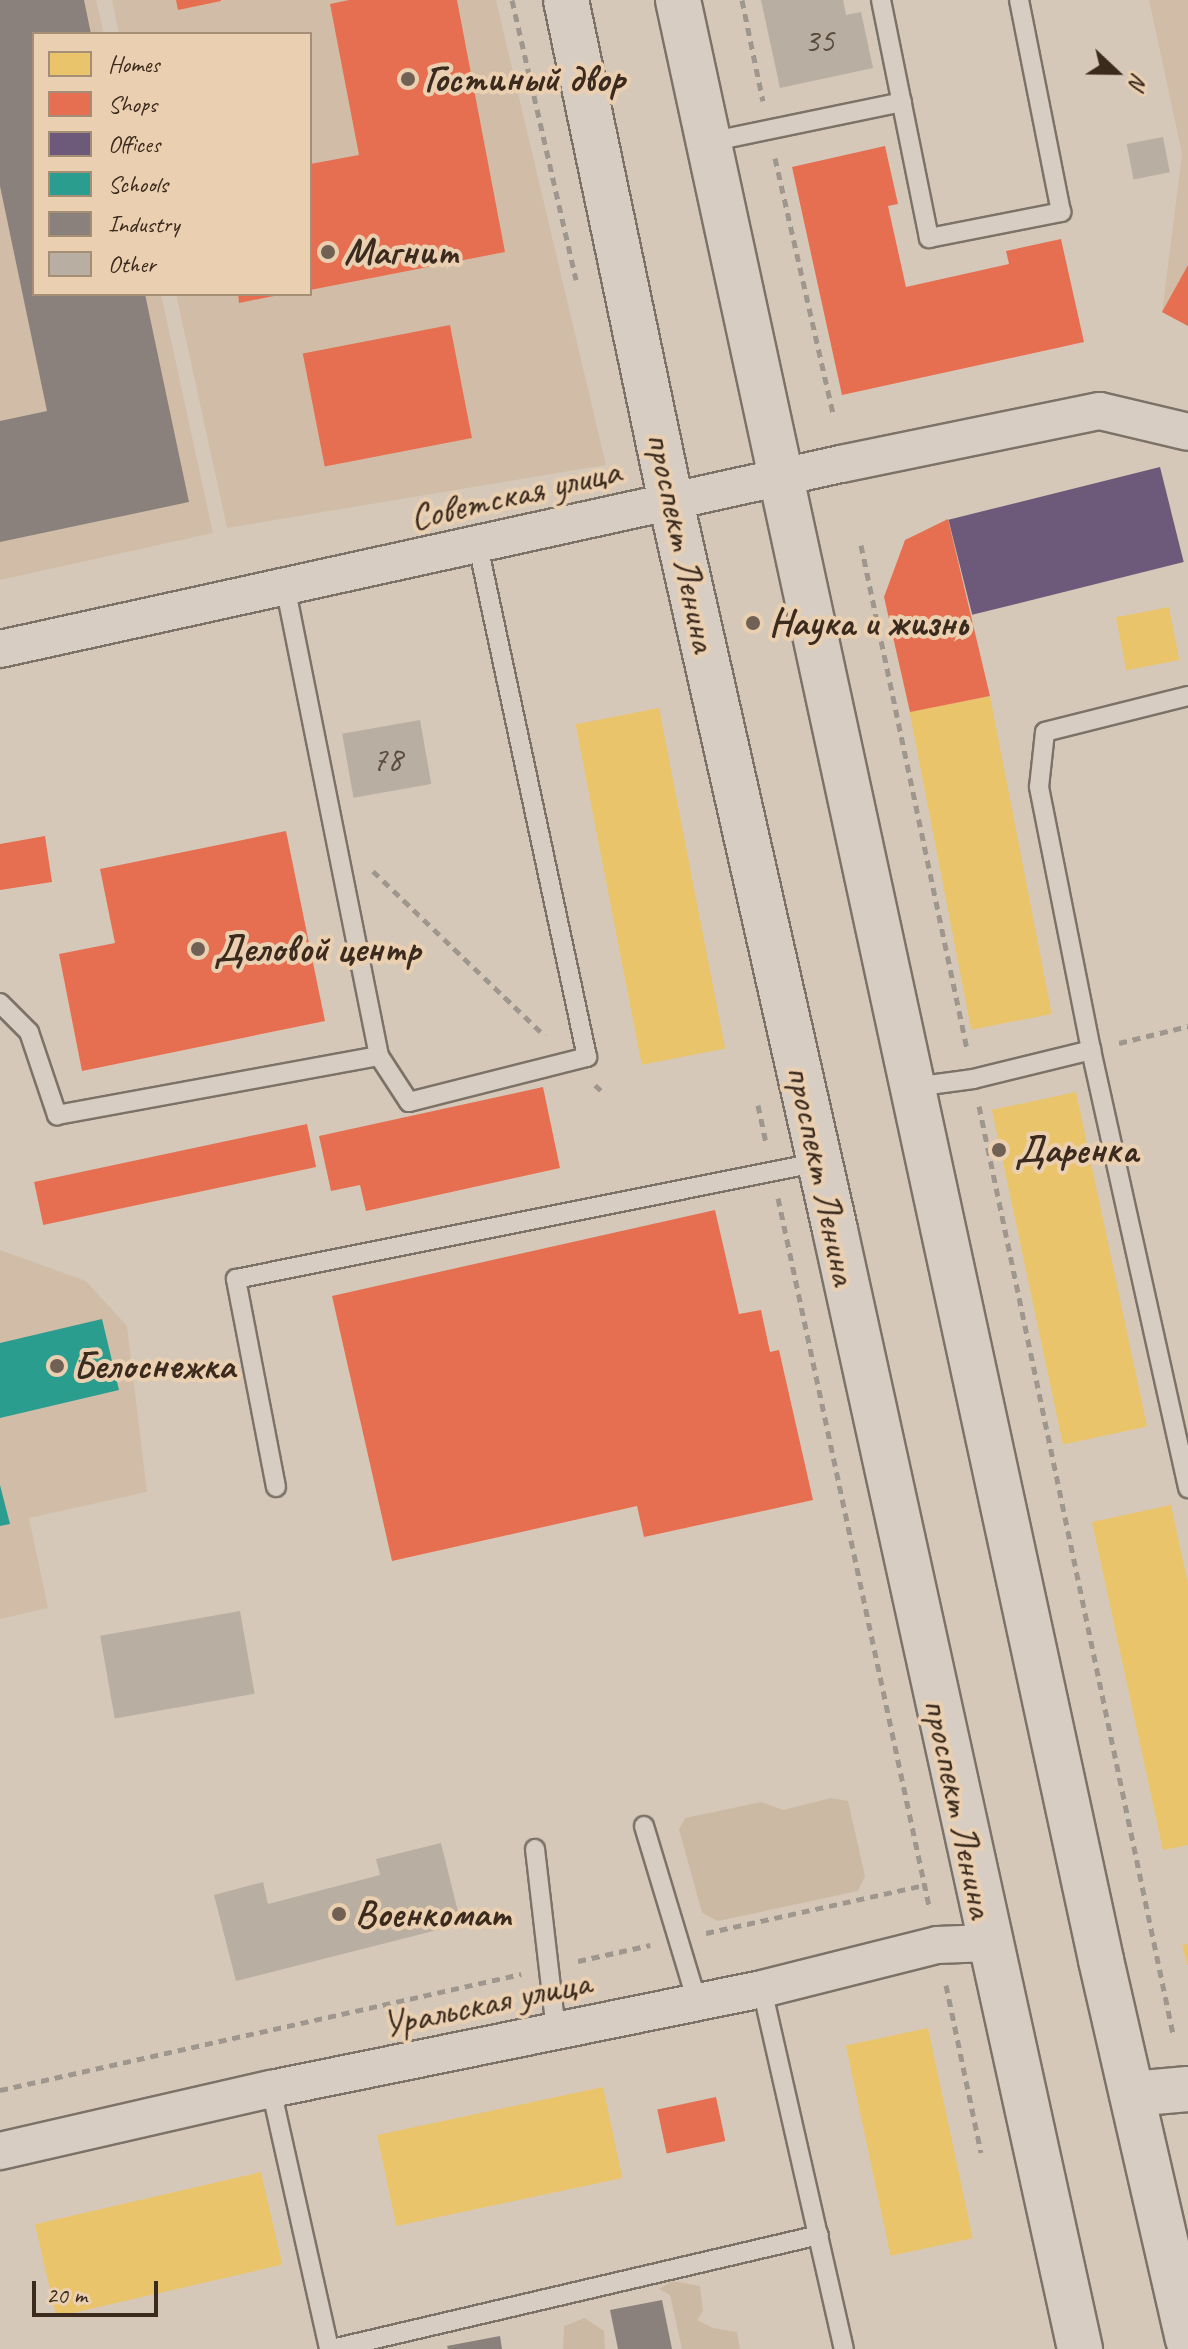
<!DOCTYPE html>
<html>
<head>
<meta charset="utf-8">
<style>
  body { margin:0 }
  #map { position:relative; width:1188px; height:2349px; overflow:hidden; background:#d6c8b8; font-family:Caveat,sans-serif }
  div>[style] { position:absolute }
  .built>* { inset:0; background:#d1bda7 }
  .green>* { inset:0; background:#ccb9a3 }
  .homes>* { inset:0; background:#e9c46a; transform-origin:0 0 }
  .shops>* { inset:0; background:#e76f51; transform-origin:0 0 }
  .offices>* { inset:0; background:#6d597a; transform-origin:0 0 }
  .schools>* { inset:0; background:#2a9d8f }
  .industry>* { inset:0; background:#8a817c }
  .building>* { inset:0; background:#b8aea1; transform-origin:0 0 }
  .path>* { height:5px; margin-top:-2.5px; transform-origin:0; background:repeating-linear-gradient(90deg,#9f968d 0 8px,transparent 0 14px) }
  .roads { filter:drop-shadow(2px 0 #7c7268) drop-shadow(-2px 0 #7c7268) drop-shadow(0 2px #7c7268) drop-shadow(0 -2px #7c7268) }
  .service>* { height:18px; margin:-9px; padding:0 9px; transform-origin:9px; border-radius:9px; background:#d7cdc2 }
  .minor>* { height:36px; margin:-18px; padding:0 18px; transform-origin:18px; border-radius:18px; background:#d7cdc2 }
  .tertiary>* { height:44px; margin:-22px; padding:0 22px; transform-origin:22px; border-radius:22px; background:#d7cdc2 }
  .dots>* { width:22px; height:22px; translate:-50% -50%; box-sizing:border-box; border:4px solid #ead0b1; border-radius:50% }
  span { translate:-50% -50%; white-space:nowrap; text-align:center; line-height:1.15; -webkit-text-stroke:8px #ead0b1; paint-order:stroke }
  .number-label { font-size:34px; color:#5a4b3f }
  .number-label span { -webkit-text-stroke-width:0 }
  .poi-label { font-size:38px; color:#3b2a1e; font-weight:700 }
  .left { translate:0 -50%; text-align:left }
  .street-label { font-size:38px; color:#3b2a1e }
  .legend { position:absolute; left:32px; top:32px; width:280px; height:264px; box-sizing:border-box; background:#ead0b1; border:2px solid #a48e76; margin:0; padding:10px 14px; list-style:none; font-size:24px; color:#3b2a1e }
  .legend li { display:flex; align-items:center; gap:16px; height:40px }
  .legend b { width:40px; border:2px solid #a48e76 }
  .north { position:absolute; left:1076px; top:32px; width:80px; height:80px; -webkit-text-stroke:6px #ead0b1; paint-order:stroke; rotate:112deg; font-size:22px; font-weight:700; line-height:32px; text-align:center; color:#3b2a1e }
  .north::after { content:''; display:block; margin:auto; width:28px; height:36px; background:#3b2a1e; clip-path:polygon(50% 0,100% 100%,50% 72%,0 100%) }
  .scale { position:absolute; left:32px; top:2281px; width:126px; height:36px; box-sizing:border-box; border:4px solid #3b2a1e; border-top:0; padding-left:10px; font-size:24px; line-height:28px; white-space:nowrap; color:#3b2a1e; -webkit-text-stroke:6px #ead0b1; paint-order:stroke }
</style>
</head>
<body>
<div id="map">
  <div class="built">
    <div style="clip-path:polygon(0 0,96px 0,104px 34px,34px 34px,34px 294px,161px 294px,213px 533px,0 580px)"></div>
    <div style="clip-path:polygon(112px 0,496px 0,606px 465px,227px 528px,176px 294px,310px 294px,310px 34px,119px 34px)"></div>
    <div style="clip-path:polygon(1149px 0,1188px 0,1188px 326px,1162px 312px,1182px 154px)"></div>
    <div style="clip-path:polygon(0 1250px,86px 1281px,127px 1326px,147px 1492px,29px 1518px,48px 1608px,0 1619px)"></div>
  </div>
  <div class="green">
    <div style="clip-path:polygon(831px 1798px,848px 1801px,865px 1876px,858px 1891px,718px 1921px,702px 1913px,679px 1829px,685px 1818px,761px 1802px,783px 1810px)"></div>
    <div style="clip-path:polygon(672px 2281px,700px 2286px,703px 2311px,697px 2320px,713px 2328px,737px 2332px,740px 2349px,682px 2349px,670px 2295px,659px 2289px)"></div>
    <div style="clip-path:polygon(585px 2318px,604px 2331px,605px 2349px,563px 2349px,564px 2326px)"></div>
  </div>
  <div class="homes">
    <div style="left:1169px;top:607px;width:54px;height:54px;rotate:79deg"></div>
    <div style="left:990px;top:696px;width:324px;height:82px;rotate:79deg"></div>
    <div style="left:659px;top:708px;width:347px;height:85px;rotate:79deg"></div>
    <div style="left:1076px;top:1092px;width:342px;height:86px;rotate:78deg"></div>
    <div style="clip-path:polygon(1171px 1505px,1188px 1584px,1188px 1845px,1163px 1850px,1092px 1522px)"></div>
    <div style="clip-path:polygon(1188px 1944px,1188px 1965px,1187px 1965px,1182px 1945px)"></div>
    <div style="left:928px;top:2028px;width:215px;height:84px;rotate:78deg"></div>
    <div style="left:603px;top:2087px;width:93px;height:231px;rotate:78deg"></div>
    <div style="left:261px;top:2172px;width:95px;height:232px;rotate:77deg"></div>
  </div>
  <div class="shops">
    <div style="clip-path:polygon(176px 0,221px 0,221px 1px,178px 10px)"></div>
    <div style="clip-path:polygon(349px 0,457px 0,505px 252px,310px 290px,310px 164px,359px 155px,330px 4px)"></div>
    <div style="clip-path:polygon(885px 146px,898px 204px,888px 206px,906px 287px,1009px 264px,1006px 251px,1061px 239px,1084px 342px,842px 395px,792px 167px)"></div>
    <div style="clip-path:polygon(1188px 265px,1188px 326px,1162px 312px)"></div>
    <div style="clip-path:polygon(238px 294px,279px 294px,279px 295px,239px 303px)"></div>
    <div style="left:450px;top:325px;width:115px;height:150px;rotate:79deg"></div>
    <div style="clip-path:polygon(948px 519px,990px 696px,910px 712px,884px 597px,905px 540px)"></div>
    <div style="clip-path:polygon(286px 831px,325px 1021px,82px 1071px,59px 954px,115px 943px,100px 869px)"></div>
    <div style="clip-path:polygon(45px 836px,52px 882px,0 890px,0 844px)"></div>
    <div style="clip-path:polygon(543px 1087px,560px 1168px,366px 1211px,360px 1185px,331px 1191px,319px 1136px)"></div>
    <div style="left:307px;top:1124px;width:44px;height:279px;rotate:78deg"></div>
    <div style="clip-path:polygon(715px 1210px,739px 1314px,761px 1310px,770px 1352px,779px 1350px,813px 1500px,644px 1537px,637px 1506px,392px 1561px,332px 1296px)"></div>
    <div style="left:716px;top:2097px;width:45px;height:60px;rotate:78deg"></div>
  </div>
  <div class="offices">
    <div style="left:1160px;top:467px;width:98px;height:218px;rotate:76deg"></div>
  </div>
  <div class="schools">
    <div style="clip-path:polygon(102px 1319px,119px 1390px,0 1418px,0 1343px)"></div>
    <div style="clip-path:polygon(0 1485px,10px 1524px,0 1526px)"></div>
  </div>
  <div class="industry">
    <div style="clip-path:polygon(0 0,84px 0,91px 34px,34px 34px,34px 294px,145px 294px,189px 502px,0 542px,0 421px,47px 411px,0 186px)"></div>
    <div style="clip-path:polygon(662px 2300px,672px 2349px,618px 2349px,610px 2310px)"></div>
    <div style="clip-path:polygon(500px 2336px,502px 2349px,448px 2349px,447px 2346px)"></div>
  </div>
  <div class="building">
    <div style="clip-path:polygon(761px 0,843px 0,846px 15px,861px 12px,873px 68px,780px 88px)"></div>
    <div style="left:1163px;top:137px;width:36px;height:37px;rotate:79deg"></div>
    <div style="left:420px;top:720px;width:65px;height:79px;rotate:80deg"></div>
    <div style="left:240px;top:1611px;width:84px;height:142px;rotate:80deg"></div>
    <div style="clip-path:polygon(441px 1843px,461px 1924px,236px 1981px,214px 1895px,263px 1882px,268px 1904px,380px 1875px,376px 1859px)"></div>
  </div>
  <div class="path">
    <div style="left:512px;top:0;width:287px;rotate:77.1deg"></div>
    <div style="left:742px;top:0;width:103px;rotate:78.3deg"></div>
    <div style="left:775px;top:158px;width:262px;rotate:77.2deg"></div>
    <div style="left:861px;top:545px;width:515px;rotate:78.12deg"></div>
    <div style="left:373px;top:871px;width:238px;rotate:43.8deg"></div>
    <div style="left:1119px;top:1043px;width:71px;rotate:-13.8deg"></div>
    <div style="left:595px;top:1085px;width:13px;rotate:42deg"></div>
    <div style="left:758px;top:1105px;width:38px;rotate:78deg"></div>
    <div style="left:979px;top:1106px;width:948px;rotate:78.19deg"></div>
    <div style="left:778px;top:1198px;width:724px;rotate:77.96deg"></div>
    <div style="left:706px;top:1933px;width:223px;rotate:-12.4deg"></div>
    <div style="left:578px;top:1961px;width:74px;rotate:-12.5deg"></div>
    <div style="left:946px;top:1985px;width:171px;rotate:78.2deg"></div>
    <div style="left:0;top:2090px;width:534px;rotate:-12.55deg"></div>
  </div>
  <div class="roads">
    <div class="service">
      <div style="left:881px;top:0;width:243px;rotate:78.6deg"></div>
      <div style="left:929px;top:238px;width:135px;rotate:-11.1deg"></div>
      <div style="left:1061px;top:212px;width:216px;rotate:-101.2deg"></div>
      <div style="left:709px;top:142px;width:197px;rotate:-11.7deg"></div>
      <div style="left:1188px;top:696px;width:147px;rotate:165.9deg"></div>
      <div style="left:1045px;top:732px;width:55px;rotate:96.2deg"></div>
      <div style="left:1039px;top:787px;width:268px;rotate:78.8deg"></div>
      <div style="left:1091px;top:1050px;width:449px;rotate:77.5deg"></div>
      <div style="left:0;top:1003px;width:41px;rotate:45deg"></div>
      <div style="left:29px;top:1032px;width:88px;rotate:71.4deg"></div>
      <div style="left:57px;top:1115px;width:327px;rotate:-10.4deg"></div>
      <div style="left:379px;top:1056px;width:478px;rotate:-101.3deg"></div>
      <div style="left:379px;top:1056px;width:55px;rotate:56.9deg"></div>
      <div style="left:409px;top:1102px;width:184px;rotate:-14.2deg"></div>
      <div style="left:587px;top:1057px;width:522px;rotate:-102.04deg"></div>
      <div style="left:914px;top:1087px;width:60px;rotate:-7.7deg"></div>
      <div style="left:973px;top:1079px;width:122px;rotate:-13.8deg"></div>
      <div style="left:276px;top:1487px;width:212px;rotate:-100.9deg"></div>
      <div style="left:236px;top:1279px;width:596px;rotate:-11.33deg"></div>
      <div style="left:644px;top:1826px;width:184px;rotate:73.2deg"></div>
      <div style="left:535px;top:1849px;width:183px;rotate:83.4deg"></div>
      <div style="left:762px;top:1989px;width:369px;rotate:77.2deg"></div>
      <div style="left:271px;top:2089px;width:266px;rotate:77.4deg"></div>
      <div style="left:332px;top:2349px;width:500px;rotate:-13.17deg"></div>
    </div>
    <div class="minor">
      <div style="left:0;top:649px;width:861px;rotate:-12.41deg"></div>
      <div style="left:841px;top:464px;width:264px;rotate:-11.6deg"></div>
      <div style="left:1100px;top:411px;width:90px;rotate:13.4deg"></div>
      <div style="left:0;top:2151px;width:278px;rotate:-12.9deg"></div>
      <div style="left:271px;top:2089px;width:501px;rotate:-11.51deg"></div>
      <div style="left:762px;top:1989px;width:180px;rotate:-14.1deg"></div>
      <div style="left:937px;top:1945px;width:52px;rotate:-2.2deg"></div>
    </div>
    <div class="tertiary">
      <div style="left:566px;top:0;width:513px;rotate:78.19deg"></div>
      <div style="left:671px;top:502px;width:746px;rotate:77.3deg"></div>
      <div style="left:835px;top:1230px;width:1146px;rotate:77.65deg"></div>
      <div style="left:678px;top:0;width:2005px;rotate:77.82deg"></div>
      <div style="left:1101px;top:1960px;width:389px;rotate:77.1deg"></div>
      <div style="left:1132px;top:2094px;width:56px;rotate:-5.1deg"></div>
    </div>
  </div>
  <div class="dots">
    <div style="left:408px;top:79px;background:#716154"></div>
    <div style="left:328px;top:252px;background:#716154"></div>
    <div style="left:753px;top:623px;background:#716154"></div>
    <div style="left:198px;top:949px;background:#716154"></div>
    <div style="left:999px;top:1150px;background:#716154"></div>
    <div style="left:57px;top:1366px;background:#716154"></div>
    <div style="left:339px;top:1914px;background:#716154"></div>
  </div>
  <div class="number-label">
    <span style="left:819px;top:41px">35</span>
    <span style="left:387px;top:759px">78</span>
  </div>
  <div class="poi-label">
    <span class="left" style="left:424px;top:79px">Гостиный двор</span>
    <span class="left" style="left:344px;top:252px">Магнит</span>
    <span class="left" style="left:769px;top:623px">Наука и жизнь</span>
    <span class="left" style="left:214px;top:949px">Деловой центр</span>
    <span class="left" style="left:1015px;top:1150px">Даренка</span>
    <span class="left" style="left:73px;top:1366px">Белоснежка</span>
    <span class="left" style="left:355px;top:1914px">Военкомат</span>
  </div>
  <div class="street-label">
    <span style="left:515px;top:494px;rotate:-13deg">Советская улица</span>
    <span style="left:682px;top:542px;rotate:78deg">проспект Ленина</span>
    <span style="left:822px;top:1175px;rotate:78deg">проспект Ленина</span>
    <span style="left:959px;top:1808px;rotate:78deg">проспект Ленина</span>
    <span style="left:486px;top:2003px;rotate:-12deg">Уральская улица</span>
  </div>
  <ul class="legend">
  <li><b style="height:22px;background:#e9c46a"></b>Homes</li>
  <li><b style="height:22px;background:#e76f51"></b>Shops</li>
  <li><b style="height:22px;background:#6d597a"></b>Offices</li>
  <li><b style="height:22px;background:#2a9d8f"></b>Schools</li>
  <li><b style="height:22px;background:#8a817c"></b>Industry</li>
  <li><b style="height:22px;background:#b8aea1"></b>Other</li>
  </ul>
  <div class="north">N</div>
  <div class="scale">20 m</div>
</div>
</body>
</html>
